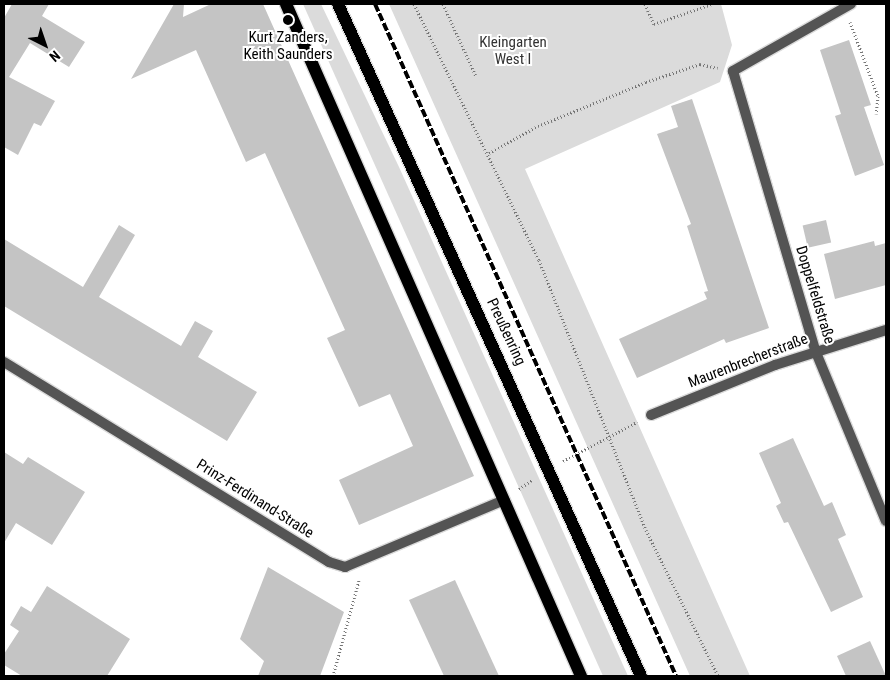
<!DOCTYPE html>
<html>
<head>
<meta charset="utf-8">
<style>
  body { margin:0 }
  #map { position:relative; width:890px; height:680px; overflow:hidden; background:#fff; font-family:"Roboto Condensed",sans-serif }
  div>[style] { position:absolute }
  .green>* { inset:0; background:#dbdbdb }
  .building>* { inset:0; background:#c4c4c4; transform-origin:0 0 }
  .path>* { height:3px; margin-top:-1.5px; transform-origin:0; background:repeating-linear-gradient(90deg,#767676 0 1px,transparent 0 3.5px) }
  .roads { filter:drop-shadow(1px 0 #dbdbdb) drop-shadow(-1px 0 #dbdbdb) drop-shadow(0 1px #dbdbdb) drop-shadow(0 -1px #dbdbdb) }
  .street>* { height:10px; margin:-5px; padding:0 5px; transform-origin:5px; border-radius:5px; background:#545454 }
  .primary>* { height:12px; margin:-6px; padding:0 6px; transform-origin:6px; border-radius:6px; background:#000 }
  .rail>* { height:4px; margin-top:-2px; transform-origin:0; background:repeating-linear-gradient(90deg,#000 0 8px,transparent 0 10.5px) }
  .dots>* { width:14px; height:14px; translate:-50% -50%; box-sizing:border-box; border:2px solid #fff; border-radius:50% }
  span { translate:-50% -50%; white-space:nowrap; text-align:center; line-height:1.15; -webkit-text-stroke:4px #fff; paint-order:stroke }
  .poi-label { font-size:15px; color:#000 }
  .park-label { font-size:15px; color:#323232 }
  .street-label { font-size:15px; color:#000 }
  .frame { position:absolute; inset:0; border:5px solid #000; pointer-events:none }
  .north { position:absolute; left:20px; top:20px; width:50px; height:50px; -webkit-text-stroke:4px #fff; paint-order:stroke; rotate:139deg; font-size:14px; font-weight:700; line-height:20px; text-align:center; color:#000 }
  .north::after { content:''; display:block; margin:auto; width:18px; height:22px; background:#000; clip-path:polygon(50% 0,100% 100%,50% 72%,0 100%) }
</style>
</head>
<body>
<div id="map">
  <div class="green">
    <div style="clip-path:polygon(303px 4px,321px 4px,399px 167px,628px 676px,603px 676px)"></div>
    <div style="clip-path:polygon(389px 4px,721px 4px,732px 45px,720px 82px,525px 169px,750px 676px,690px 676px)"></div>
  </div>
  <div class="building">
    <div style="clip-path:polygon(12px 4px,49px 4px,42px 16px,85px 42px,69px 67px,30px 43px,9px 77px,55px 101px,41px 126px,34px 123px,18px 155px,4px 147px,4px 18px)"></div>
    <div style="clip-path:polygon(174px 4px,184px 4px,183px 17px,211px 4px,263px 4px,474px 476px,359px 525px,339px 480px,413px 446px,390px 394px,359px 407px,327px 338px,345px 330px,265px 153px,246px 162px,196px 50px,131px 79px)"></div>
    <div style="clip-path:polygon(849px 40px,871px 105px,864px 107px,884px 165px,855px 176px,835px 116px,841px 114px,820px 50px)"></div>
    <div style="clip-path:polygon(692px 99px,769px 328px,726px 343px,724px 339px,637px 378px,619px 339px,707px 299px,704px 292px,708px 291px,687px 226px,691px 224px,657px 134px,678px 127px,671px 106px)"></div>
    <div style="left:826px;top:220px;width:23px;height:24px;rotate:77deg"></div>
    <div style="clip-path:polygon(119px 225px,135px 235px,99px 297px,181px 346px,195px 321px,213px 331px,198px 357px,257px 392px,227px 441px,4px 306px,4px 239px,83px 287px)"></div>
    <div style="clip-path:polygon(874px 241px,875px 246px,886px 243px,886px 285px,835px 299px,824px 254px)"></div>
    <div style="clip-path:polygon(793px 438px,824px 506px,832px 502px,846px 535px,838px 539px,863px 597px,831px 612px,788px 522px,784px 523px,776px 506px,781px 503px,759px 453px)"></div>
    <div style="clip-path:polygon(4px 452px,23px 464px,28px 457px,85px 492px,52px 545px,16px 523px,4px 543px)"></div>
    <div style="clip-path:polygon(268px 567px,344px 612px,320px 676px,258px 676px,264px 661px,240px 639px)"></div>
    <div style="clip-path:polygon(455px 580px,499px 676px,444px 676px,409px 600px)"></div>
    <div style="clip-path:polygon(47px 586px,130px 639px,107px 676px,22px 676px,4px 665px,4px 654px,19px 631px,10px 625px,21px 606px,31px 612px)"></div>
    <div style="clip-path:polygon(870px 641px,886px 676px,846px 676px,837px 656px)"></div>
  </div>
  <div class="path">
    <div style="left:414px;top:4px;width:285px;rotate:64deg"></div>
    <div style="left:539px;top:260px;width:290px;rotate:68.4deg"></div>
    <div style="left:646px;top:530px;width:163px;rotate:63.7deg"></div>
    <div style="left:443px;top:4px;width:79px;rotate:65.4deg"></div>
    <div style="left:645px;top:4px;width:22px;rotate:66deg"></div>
    <div style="left:654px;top:24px;width:61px;rotate:-19deg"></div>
    <div style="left:850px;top:22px;width:79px;rotate:69.3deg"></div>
    <div style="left:878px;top:96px;width:18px;rotate:96deg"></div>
    <div style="left:489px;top:153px;width:56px;rotate:-28.9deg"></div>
    <div style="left:538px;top:126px;width:117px;rotate:-22.2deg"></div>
    <div style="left:646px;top:82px;width:57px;rotate:-18.4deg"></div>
    <div style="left:700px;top:64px;width:18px;rotate:13deg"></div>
    <div style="left:563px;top:461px;width:84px;rotate:-27.8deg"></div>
    <div style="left:519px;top:489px;width:16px;rotate:-35deg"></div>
    <div style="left:333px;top:676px;width:99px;rotate:-74.8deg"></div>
  </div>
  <div class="roads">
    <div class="street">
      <div style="left:851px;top:4px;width:136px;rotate:150.4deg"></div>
      <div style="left:733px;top:71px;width:291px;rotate:73.6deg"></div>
      <div style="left:815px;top:350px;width:185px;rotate:67.5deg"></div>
      <div style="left:4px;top:362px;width:382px;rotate:31.6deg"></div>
      <div style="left:329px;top:562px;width:17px;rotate:17deg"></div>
      <div style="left:345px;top:567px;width:173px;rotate:-22.8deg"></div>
      <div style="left:651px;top:415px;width:134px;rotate:-22deg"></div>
      <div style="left:775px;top:365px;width:116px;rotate:-17.5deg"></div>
    </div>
    <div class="primary">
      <div style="left:286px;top:4px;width:734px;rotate:66.3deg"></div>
      <div style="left:338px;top:4px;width:737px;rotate:65.73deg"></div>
    </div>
  </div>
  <div class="rail">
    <div style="left:375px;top:4px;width:736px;rotate:65.87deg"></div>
  </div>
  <div class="dots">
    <div style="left:288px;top:20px;background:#000"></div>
  </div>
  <div class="poi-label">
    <span style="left:288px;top:46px">Kurt Zanders,<br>Keith Saunders</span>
  </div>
  <div class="park-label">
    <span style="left:513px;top:51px">Kleingarten<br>West I</span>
  </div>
  <div class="street-label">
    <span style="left:815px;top:295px;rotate:73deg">Doppelfeldstraße</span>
    <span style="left:506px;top:332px;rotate:65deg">Preußenring</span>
    <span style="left:748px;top:361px;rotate:-21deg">Maurenbrecherstraße</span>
    <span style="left:255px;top:499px;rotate:32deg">Prinz-Ferdinand-Straße</span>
  </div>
  <div class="frame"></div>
  <div class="north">N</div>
</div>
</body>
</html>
